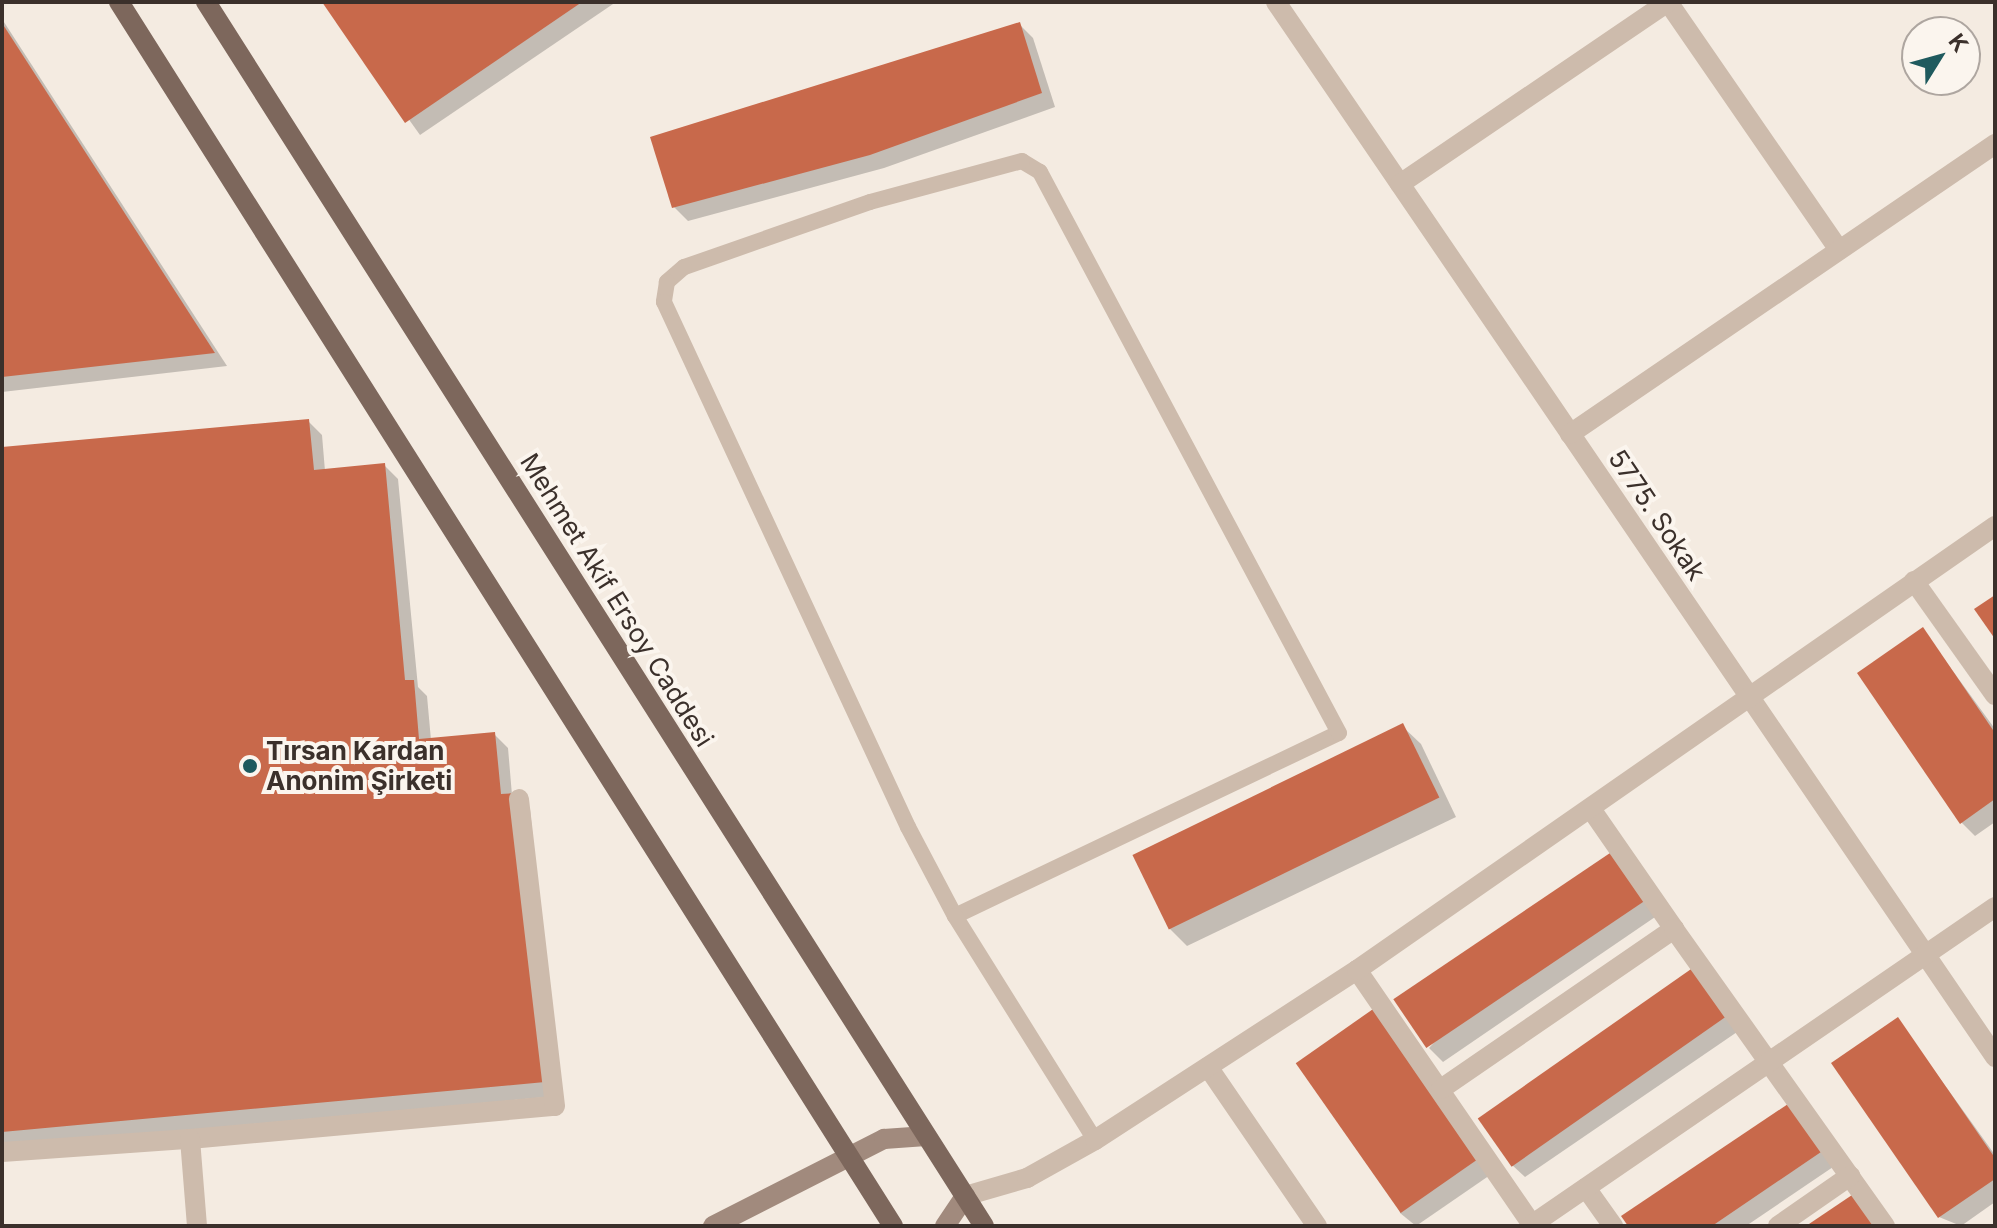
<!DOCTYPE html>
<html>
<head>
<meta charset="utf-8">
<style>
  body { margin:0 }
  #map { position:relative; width:1997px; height:1228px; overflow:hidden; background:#f4ebe1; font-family:Inter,sans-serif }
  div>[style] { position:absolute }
  .shadow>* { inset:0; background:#0003 }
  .building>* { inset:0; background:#c8694b; transform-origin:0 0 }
  .service>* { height:16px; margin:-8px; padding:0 8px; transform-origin:8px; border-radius:8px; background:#cdbbac }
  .minor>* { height:20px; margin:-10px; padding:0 10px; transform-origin:10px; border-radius:10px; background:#cdbbac }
  .secondary>* { height:20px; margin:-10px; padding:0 10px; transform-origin:10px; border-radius:10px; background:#a18a7d }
  .primary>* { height:20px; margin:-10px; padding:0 10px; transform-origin:10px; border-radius:10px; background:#7d675c }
  .dots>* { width:22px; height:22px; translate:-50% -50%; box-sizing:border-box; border:4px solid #fbf5ee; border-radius:50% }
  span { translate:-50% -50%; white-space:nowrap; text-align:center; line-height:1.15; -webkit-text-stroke:8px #fbf5ee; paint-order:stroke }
  .street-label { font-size:26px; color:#3b302b }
  .poi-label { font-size:26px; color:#3b302b; font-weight:700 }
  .left { translate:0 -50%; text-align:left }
  .frame { position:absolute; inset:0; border:4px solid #3b302b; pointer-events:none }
  .north { position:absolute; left:1901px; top:16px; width:80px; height:80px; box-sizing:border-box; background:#fbf5ee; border:2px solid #aea6a0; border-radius:50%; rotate:53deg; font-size:22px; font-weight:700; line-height:32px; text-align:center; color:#3b302b }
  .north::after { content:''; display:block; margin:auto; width:28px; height:36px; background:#1f5a5e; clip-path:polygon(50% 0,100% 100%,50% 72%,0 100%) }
</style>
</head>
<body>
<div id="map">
  <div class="shadow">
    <div style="clip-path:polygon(325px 2px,616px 2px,420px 135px)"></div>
    <div style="clip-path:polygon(2px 19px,227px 366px,2px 392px)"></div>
    <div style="clip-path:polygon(1019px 24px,1033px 38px,1055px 107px,884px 168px,688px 221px,674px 207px)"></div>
    <div style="clip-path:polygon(308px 421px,322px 435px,325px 471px,384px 465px,398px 479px,418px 687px,427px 696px,431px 740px,494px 734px,508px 748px,512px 795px,530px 809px,558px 1096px,2px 1147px,2px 449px)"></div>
    <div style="clip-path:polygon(1923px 630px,1995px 729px,1995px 822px,1975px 836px,1961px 822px)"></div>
    <div style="clip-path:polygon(1402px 726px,1421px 744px,1456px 817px,1187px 946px,1169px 928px)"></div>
    <div style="clip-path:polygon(1612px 854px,1658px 915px,1443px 1062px,1429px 1048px)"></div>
    <div style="clip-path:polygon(1708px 983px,1740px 1030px,1525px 1177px,1511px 1164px)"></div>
    <div style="clip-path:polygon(1376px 1010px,1493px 1173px,1416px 1226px,1400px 1213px)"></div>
    <div style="clip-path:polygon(1898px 1020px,1995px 1155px,1995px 1202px,1961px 1226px,1939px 1217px,1834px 1063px)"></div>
    <div style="clip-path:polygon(1788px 1107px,1833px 1167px,1746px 1226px,1630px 1226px)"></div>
  </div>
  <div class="building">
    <div style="clip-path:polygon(322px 2px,582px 2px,405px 123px)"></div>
    <div style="clip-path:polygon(1020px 22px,1042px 93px,870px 155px,672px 208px,650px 137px)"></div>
    <div style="clip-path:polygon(2px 23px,215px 353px,2px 377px)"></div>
    <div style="clip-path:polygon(309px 419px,314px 470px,385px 463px,405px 680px,414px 680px,419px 739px,495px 732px,501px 794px,517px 793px,545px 1082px,2px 1132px,2px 447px)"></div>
    <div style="clip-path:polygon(1995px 595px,1995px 639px,1974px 609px)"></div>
    <div style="clip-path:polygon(1923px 627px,1995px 733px,1995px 799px,1960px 824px,1857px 673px)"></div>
    <div style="left:1403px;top:723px;width:83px;height:301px;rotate:64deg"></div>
    <div style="left:1613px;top:851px;width:59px;height:265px;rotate:56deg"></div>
    <div style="left:1694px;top:967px;width:59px;height:264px;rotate:55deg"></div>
    <div style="left:1376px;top:1007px;width:183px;height:98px;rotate:55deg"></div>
    <div style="clip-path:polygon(1898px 1017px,1995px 1158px,1995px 1179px,1938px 1218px,1831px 1063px)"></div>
    <div style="clip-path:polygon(1788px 1104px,1821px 1152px,1712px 1226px,1628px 1226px,1621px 1216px)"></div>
    <div style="clip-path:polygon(1855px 1193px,1877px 1226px,1806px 1226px)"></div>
  </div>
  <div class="service">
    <div style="left:955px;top:916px;width:425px;rotate:-25.5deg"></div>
    <div style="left:1339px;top:733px;width:636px;rotate:-118.06deg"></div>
    <div style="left:1040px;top:172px;width:21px;rotate:-149deg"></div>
    <div style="left:1022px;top:161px;width:157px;rotate:164.9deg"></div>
    <div style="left:870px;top:202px;width:197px;rotate:160.7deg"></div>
    <div style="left:684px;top:267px;width:23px;rotate:139deg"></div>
    <div style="left:667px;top:282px;width:20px;rotate:99deg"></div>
    <div style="left:664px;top:302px;width:579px;rotate:65.07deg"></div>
    <div style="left:908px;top:827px;width:101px;rotate:62.2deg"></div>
    <div style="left:955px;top:916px;width:264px;rotate:58deg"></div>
  </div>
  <div class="minor">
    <div style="left:1276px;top:2px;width:1277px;rotate:55.72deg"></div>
    <div style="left:1668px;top:2px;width:301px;rotate:55.4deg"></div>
    <div style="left:1400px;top:184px;width:324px;rotate:-34.2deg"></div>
    <div style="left:1570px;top:434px;width:515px;rotate:-34.31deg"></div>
    <div style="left:1914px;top:581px;width:140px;rotate:54.6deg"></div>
    <div style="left:1591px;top:809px;width:146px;rotate:55.3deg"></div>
    <div style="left:1357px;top:970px;width:309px;rotate:55.5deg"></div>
    <div style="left:1208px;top:1067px;width:193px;rotate:55.6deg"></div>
    <div style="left:1441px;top:1089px;width:283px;rotate:-34.5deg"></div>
    <div style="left:1674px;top:929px;width:364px;rotate:54.6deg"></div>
    <div style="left:190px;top:1139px;width:366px;rotate:-5.2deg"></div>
    <div style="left:555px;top:1106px;width:309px;rotate:-96.7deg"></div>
    <div style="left:2px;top:1152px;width:188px;rotate:-4deg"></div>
    <div style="left:190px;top:1139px;width:87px;rotate:85.4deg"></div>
    <div style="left:1586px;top:1188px;width:47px;rotate:54.6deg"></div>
    <div style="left:965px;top:1196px;width:65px;rotate:-16.2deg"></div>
    <div style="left:1027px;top:1178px;width:78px;rotate:-29.2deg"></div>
    <div style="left:1095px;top:1140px;width:312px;rotate:-33deg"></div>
    <div style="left:1357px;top:970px;width:777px;rotate:-34.84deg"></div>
    <div style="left:1530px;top:1226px;width:564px;rotate:-34.45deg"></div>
    <div style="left:1778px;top:1226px;width:88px;rotate:-34.8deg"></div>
  </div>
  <div class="secondary">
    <div style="left:713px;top:1226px;width:192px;rotate:-27deg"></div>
    <div style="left:884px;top:1139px;width:42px;rotate:-4.1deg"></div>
    <div style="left:945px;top:1226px;width:36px;rotate:-56deg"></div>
  </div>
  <div class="primary">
    <div style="left:119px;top:2px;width:1448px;rotate:57.69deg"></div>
    <div style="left:206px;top:2px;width:1450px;rotate:57.56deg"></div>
  </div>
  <div class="dots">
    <div style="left:250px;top:766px;background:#1f5a5e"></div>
  </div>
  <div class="street-label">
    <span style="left:1657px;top:515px;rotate:56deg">5775. Sokak</span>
    <span style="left:617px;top:600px;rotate:58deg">Mehmet Akif Ersoy Caddesi</span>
  </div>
  <div class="poi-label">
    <span class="left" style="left:266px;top:766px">Tırsan Kardan<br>Anonim Şirketi</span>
  </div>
  <div class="frame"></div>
  <div class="north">K</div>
</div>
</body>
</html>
